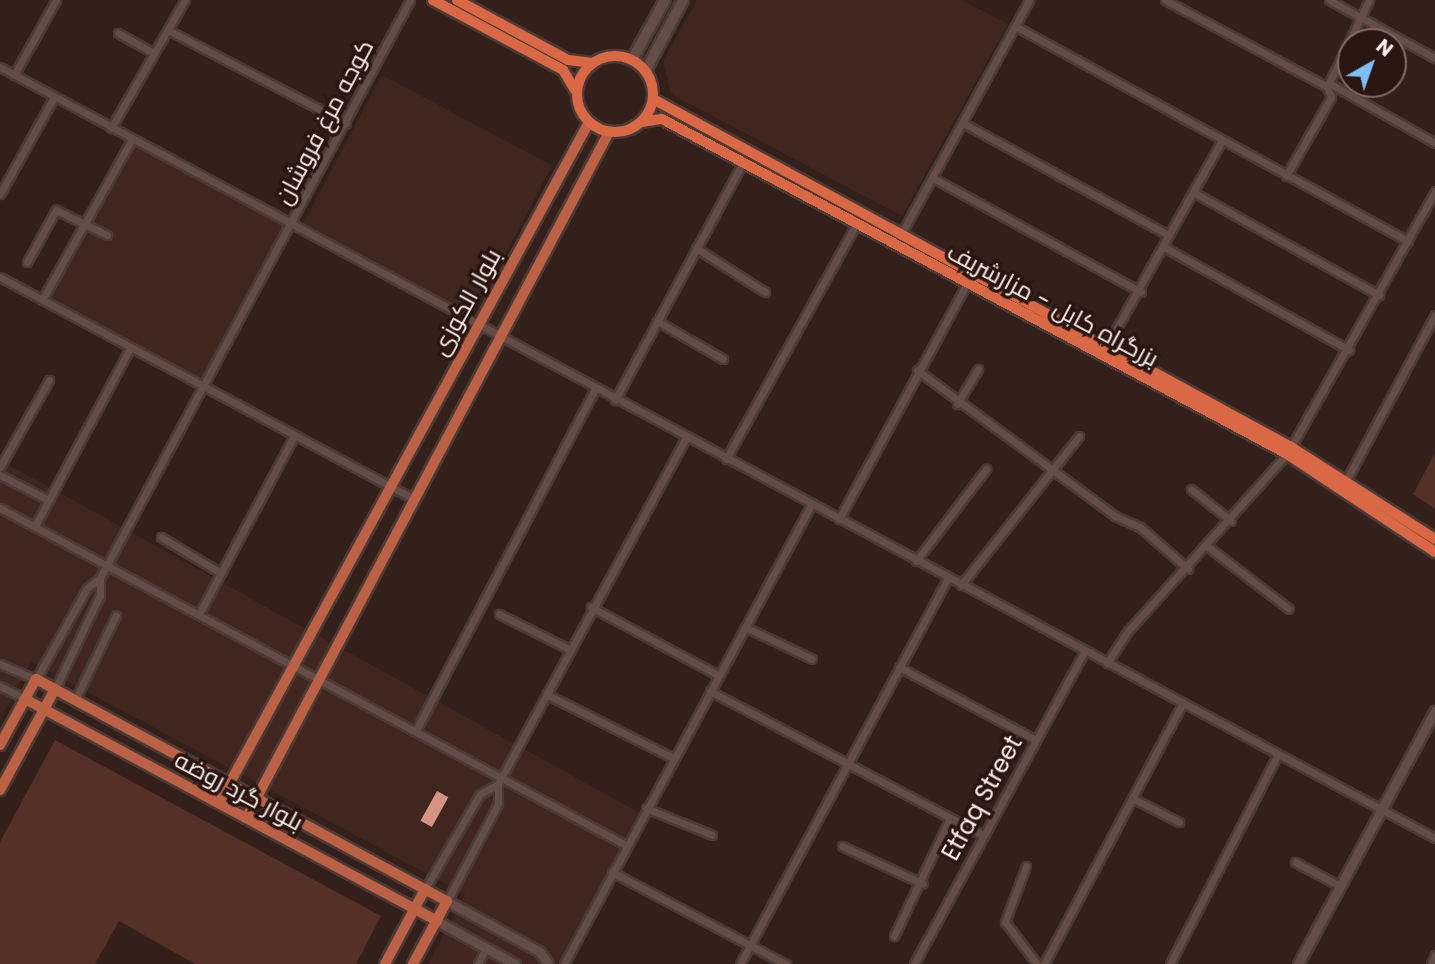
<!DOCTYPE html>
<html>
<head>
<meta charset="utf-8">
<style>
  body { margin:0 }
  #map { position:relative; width:1435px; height:964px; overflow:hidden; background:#33201a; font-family:Poppins,Cairo,sans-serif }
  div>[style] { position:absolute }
  .built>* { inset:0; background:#40261e; transform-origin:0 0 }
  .green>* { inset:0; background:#543026 }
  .building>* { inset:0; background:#d49481; transform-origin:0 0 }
  .roads { filter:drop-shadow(2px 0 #4b3b37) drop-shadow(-2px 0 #4b3b37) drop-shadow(0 2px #4b3b37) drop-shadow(0 -2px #4b3b37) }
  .minor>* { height:7px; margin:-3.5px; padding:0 3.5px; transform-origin:3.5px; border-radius:3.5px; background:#634d46 }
  .tertiary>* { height:9px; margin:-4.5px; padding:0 4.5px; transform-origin:4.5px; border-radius:4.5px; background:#634d46 }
  .secondary>* { height:10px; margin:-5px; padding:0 5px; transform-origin:5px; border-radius:5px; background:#634d46 }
  .primary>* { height:10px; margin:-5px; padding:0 5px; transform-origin:5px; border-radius:5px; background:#bd6145 }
  .trunk>* { height:10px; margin:-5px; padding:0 5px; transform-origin:5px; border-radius:5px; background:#db6845 }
  .trunk>.ring { margin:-5px; padding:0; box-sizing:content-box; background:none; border:10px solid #db6845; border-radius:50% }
  span { translate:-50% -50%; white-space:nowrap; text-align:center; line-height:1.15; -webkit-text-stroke:7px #291611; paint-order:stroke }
  .street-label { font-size:24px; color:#faede8 }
  .north { position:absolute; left:1337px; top:28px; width:70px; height:70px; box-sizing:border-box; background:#291611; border:2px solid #7d6c67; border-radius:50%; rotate:40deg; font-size:19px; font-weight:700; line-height:28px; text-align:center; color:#faede8 }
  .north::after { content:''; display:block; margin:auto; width:24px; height:32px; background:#7dbef9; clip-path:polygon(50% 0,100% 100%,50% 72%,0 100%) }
</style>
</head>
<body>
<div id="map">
  <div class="built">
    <div style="clip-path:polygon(697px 0,962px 0,1008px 24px,902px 216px,671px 94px,663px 61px)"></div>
    <div style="left:382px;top:75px;width:193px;height:169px;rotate:28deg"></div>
    <div style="left:132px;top:139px;width:179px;height:184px;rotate:28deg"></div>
    <div style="clip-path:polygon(0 460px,647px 817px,569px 964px,428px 964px,465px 894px,31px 662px,0 720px)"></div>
  </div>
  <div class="green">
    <div style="clip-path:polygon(1435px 453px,1435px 509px,1413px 494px)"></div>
    <div style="clip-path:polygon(55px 740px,381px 916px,356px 964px,195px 964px,119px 921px,95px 964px,0 964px,0 842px)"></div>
  </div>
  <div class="building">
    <div style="left:437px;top:791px;width:13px;height:34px;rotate:29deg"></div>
  </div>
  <div class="roads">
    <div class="minor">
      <div style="left:1165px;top:0;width:184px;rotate:28.2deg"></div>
      <div style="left:1329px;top:0;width:121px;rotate:28.7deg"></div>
      <div style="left:1015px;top:26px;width:448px;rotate:28.7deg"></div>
      <div style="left:168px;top:30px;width:201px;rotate:27.6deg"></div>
      <div style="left:118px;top:33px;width:41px;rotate:29.1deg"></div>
      <div style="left:0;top:67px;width:1629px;rotate:28.25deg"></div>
      <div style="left:14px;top:75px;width:86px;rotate:-60.8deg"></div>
      <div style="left:1329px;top:83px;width:122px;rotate:29.5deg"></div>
      <div style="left:963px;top:123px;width:234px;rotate:28.6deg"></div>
      <div style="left:111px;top:128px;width:148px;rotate:-60deg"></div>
      <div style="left:1286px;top:176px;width:91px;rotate:-60.3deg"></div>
      <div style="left:1331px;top:97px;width:11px;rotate:-112deg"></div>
      <div style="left:1327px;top:87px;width:97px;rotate:-64.2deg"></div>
      <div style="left:933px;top:178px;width:237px;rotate:28.7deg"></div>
      <div style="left:1193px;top:192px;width:213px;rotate:29deg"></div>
      <div style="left:0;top:194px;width:111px;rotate:-60.9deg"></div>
      <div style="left:900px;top:236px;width:269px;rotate:-61.3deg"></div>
      <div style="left:1164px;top:247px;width:212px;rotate:29.1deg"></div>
      <div style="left:696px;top:248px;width:82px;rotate:32.5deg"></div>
      <div style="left:27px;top:262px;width:60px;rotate:-60.9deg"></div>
      <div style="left:56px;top:210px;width:57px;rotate:26.1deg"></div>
      <div style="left:0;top:277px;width:470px;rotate:28.2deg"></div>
      <div style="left:42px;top:300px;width:184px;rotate:-60.8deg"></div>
      <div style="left:657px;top:321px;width:76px;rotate:29.9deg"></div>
      <div style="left:1106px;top:347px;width:235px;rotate:-60.7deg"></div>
      <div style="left:917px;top:370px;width:246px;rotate:36.4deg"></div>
      <div style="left:1115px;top:516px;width:27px;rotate:24deg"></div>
      <div style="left:1140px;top:527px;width:64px;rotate:41.2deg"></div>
      <div style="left:615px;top:400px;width:270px;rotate:-61.7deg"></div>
      <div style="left:957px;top:404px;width:41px;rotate:-59deg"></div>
      <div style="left:1291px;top:447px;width:294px;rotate:-60.6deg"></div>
      <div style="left:726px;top:459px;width:269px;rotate:-61deg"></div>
      <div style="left:0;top:467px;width:100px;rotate:-60.6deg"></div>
      <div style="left:0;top:475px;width:54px;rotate:27.5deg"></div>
      <div style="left:1347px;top:479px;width:186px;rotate:-61.8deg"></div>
      <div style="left:1191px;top:489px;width:51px;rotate:38.7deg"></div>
      <div style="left:0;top:508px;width:711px;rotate:28.3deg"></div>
      <div style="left:839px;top:519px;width:268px;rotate:-61.5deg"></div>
      <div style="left:35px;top:526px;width:202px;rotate:-61.9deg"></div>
      <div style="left:161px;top:537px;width:70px;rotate:31deg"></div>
      <div style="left:1207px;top:546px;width:103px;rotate:37.5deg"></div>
      <div style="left:916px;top:561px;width:116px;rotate:-52.7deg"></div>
      <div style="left:961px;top:585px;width:190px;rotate:-51.6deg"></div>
      <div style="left:591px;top:607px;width:144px;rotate:28.2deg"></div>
      <div style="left:199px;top:614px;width:202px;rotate:-61.9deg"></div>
      <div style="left:499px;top:614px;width:78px;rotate:26.6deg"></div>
      <div style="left:745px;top:627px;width:74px;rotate:25.5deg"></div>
      <div style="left:1107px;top:663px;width:38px;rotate:-57deg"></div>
      <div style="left:1128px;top:631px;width:238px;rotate:-48.1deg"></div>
      <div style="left:0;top:664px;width:39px;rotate:23deg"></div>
      <div style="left:36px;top:679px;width:104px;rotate:-60.7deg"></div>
      <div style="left:87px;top:588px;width:16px;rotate:-38deg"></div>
      <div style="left:100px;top:578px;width:656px;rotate:-61.79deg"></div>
      <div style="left:899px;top:667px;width:155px;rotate:28.1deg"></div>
      <div style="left:0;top:686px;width:28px;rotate:27deg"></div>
      <div style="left:55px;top:689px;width:104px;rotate:-64.4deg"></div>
      <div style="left:100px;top:595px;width:17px;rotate:-90deg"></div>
      <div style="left:710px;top:691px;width:309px;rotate:27.8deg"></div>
      <div style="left:546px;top:694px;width:142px;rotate:26.7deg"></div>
      <div style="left:75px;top:700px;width:94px;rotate:-64.2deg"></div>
      <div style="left:416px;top:730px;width:385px;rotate:-62.3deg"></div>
      <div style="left:1132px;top:798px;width:53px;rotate:27.1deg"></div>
      <div style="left:646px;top:808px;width:71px;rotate:22.2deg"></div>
      <div style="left:842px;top:846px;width:89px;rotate:25.1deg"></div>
      <div style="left:1295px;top:862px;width:51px;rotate:28.1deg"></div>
      <div style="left:1026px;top:866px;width:60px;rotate:110.6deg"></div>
      <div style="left:1005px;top:922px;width:53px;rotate:52.7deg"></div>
      <div style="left:612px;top:872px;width:197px;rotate:27.9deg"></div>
      <div style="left:425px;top:889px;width:110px;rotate:-59.9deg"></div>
      <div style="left:480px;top:794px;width:21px;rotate:-29deg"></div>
      <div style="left:447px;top:901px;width:110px;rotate:-62.3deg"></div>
      <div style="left:498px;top:804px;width:20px;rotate:-90deg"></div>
      <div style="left:498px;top:784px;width:394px;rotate:-61.5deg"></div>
      <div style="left:894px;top:936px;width:131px;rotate:-64.6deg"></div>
      <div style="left:478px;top:964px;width:18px;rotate:-63deg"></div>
      <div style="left:564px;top:964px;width:521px;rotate:-61.71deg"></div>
      <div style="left:740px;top:964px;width:438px;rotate:-61.7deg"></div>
      <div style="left:914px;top:964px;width:355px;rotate:-61.4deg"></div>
      <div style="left:1044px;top:964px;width:296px;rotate:-62deg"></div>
      <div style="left:1170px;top:964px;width:236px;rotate:-62.8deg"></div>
      <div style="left:1431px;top:964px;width:10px;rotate:-66deg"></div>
    </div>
    <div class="tertiary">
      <div style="left:447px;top:901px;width:106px;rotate:28.7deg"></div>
      <div style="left:540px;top:952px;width:14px;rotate:56deg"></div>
      <div style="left:437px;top:921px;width:89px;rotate:28.9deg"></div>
      <div style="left:1298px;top:964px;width:288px;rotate:-61.6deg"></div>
    </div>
    <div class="secondary">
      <div style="left:632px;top:60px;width:68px;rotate:-61.2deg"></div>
      <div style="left:646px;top:70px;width:79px;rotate:-62.1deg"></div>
    </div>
    <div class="primary">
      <div style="left:25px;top:699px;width:468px;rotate:28.3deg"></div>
      <div style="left:0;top:745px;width:75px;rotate:-61.4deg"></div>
      <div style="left:36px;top:679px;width:467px;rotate:28.4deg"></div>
      <div style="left:447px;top:901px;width:72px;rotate:118.4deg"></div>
      <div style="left:0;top:790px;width:115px;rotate:-61.4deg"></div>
      <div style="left:219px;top:803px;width:775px;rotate:-61.48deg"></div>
      <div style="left:246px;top:818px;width:776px;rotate:-62.11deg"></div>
      <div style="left:385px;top:964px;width:85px;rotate:-61.9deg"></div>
    </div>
    <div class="trunk">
      <div style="left:433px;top:0;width:148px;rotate:28.3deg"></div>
      <div style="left:563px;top:70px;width:23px;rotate:59deg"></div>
      <div style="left:457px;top:0;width:126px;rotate:28.4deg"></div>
      <div style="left:568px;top:60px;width:23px;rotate:7deg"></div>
      <div class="ring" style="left:577px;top:56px;width:66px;height:66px"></div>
      <div style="left:653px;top:99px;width:727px;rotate:28.61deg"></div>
      <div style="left:1291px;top:447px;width:171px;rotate:32.6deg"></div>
      <div style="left:642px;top:122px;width:20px;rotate:-9deg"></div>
      <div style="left:662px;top:119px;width:709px;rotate:28.19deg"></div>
      <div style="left:1287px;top:454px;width:178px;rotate:33.5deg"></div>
    </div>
  </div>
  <div class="street-label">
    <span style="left:324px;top:122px;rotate:-62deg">كوجه مرغ فروشان</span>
    <span style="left:466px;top:302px;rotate:-61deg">بلوار الکوزی</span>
    <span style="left:1053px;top:305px;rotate:28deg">بزرگراه کابل - مزارشریف</span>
    <span style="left:239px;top:791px;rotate:28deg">بلوار گرد روضه</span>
    <span style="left:982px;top:798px;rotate:-61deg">Etfaq Street</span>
  </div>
  <div class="north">N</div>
</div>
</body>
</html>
